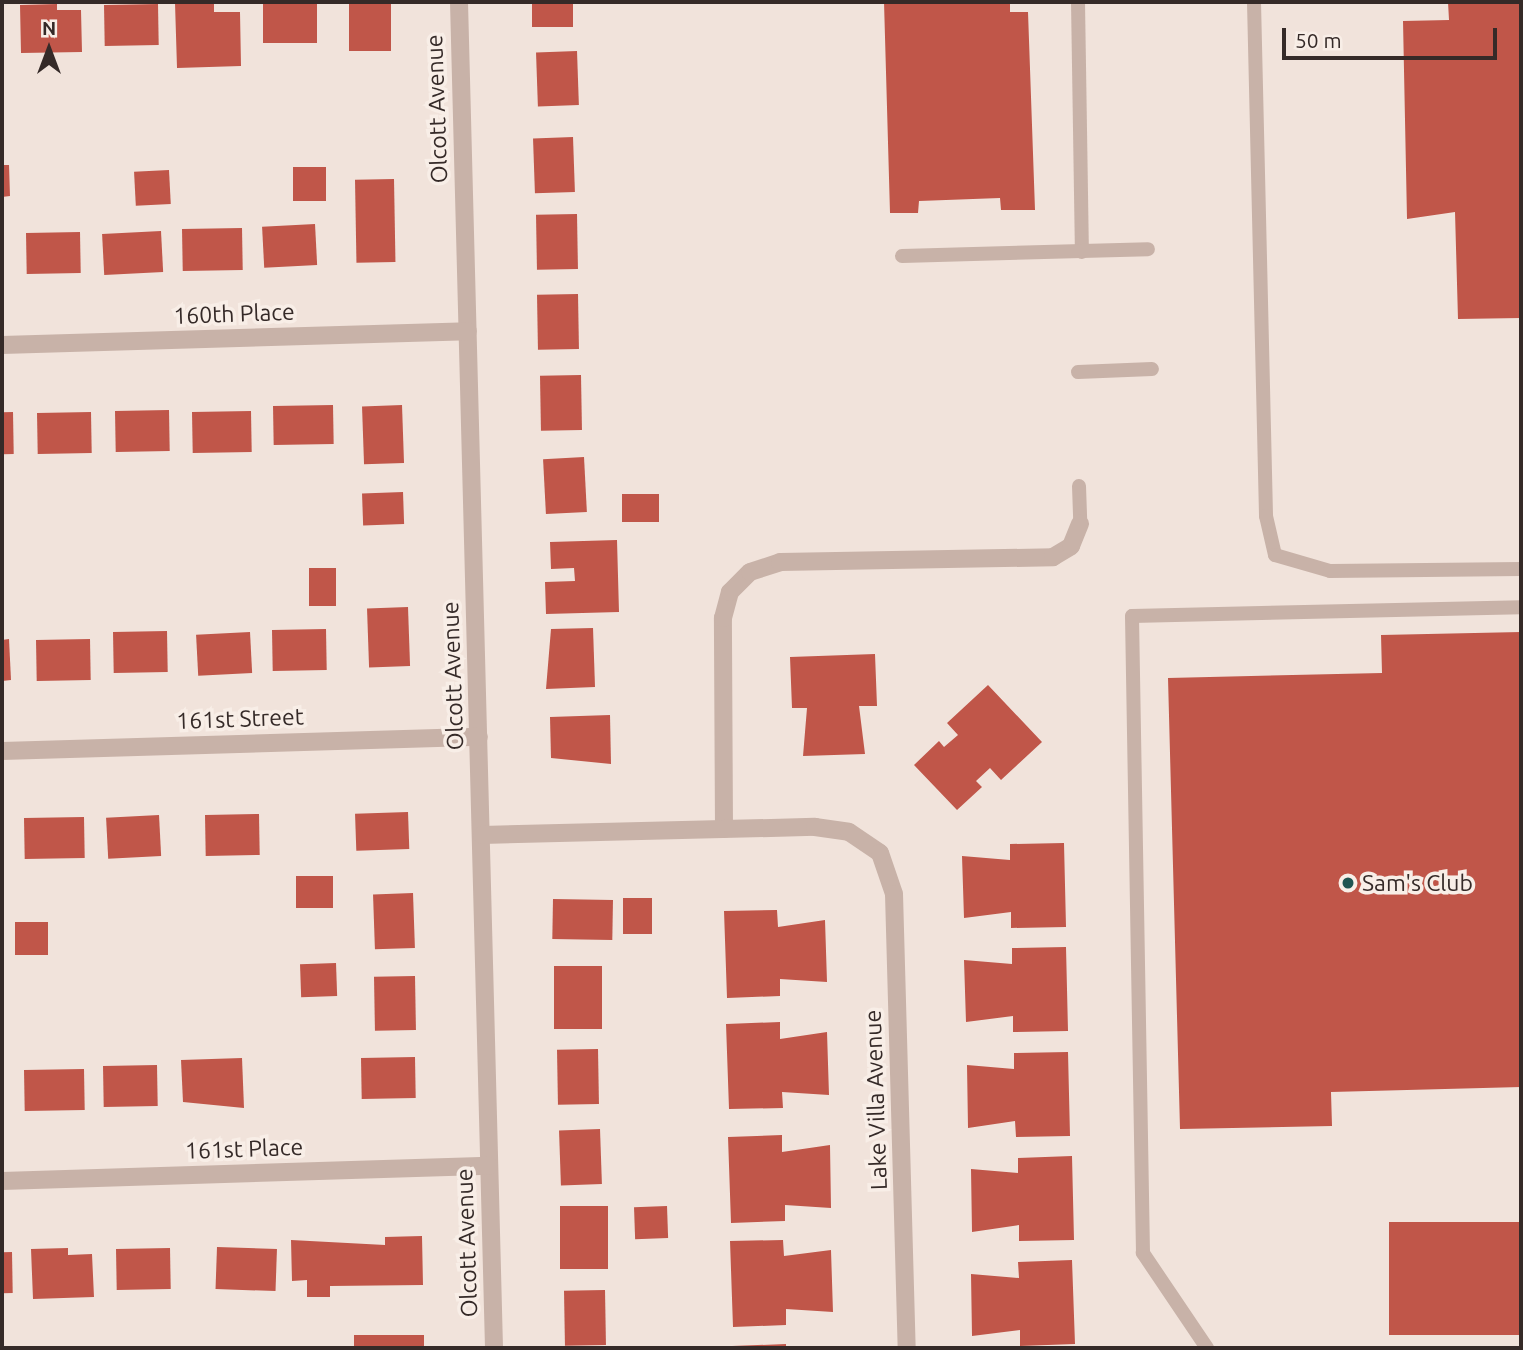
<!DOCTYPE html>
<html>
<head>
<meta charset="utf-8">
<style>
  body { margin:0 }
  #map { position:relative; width:1523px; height:1350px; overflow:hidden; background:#f1e3db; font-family:Ubuntu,sans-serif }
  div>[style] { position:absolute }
  .building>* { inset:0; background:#c05649; transform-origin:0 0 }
  .lane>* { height:14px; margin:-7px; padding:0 7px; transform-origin:7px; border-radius:7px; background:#c8b2a8 }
  .street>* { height:18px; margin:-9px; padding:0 9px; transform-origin:9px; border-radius:9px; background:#c8b2a8 }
  .dots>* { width:19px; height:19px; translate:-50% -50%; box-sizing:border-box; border:4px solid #f8eee7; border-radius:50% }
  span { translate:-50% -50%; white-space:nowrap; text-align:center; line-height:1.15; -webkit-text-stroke:7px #f8eee7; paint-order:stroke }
  .street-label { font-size:23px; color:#352a28 }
  .poi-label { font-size:23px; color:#352a28 }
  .left { translate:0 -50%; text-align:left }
  .frame { position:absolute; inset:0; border:4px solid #352a28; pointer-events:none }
  .north { position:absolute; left:14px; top:14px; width:70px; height:70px; -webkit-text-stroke:5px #f8eee7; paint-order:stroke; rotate:0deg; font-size:19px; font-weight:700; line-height:28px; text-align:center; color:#352a28 }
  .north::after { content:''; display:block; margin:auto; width:24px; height:32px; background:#352a28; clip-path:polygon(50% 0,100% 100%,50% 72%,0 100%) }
  .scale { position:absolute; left:1282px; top:28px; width:215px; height:32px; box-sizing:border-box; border:4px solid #352a28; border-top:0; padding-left:9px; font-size:21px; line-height:24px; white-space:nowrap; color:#352a28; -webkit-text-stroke:5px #f8eee7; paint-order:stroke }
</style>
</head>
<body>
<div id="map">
  <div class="building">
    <div style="left:263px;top:2px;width:54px;height:41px"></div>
    <div style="left:349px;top:2px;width:42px;height:49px"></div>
    <div style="left:532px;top:2px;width:41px;height:25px"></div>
    <div style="clip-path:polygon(884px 2px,1010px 2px,1010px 12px,1028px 12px,1035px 210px,1001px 210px,1000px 198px,919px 201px,918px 213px,890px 213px)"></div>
    <div style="clip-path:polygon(1448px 2px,1521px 2px,1521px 318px,1458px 319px,1455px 212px,1407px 219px,1403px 21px,1449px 20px)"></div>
    <div style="clip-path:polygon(175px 3px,214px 3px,214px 12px,240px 12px,241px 66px,177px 68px)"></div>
    <div style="clip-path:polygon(57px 4px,57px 10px,81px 10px,82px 52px,21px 53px,20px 5px)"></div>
    <div style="left:158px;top:4px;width:41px;height:54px;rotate:89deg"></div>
    <div style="left:577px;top:51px;width:54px;height:41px;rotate:88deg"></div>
    <div style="left:573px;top:137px;width:55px;height:40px;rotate:88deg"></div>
    <div style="clip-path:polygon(2px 165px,9px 165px,10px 196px,2px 197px)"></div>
    <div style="left:293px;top:167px;width:33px;height:34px"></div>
    <div style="left:169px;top:170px;width:34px;height:35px;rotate:87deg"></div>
    <div style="left:394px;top:179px;width:83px;height:39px;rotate:89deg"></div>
    <div style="left:577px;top:214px;width:55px;height:41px;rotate:89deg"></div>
    <div style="left:315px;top:224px;width:41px;height:53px;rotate:87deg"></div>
    <div style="left:242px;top:228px;width:42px;height:60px;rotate:89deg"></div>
    <div style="left:161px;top:231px;width:41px;height:59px;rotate:87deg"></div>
    <div style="left:80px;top:232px;width:41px;height:54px;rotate:89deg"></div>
    <div style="left:578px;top:294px;width:55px;height:41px;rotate:89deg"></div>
    <div style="left:581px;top:375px;width:55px;height:41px;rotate:89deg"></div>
    <div style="left:333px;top:405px;width:39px;height:60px;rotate:89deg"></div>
    <div style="left:402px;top:405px;width:58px;height:40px;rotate:88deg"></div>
    <div style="left:169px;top:410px;width:41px;height:54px;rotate:89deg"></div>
    <div style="left:251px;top:411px;width:41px;height:59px;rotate:89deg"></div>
    <div style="left:13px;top:412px;width:42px;height:11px;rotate:89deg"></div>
    <div style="left:91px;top:412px;width:41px;height:54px;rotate:89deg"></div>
    <div style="left:584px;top:457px;width:55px;height:41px;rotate:87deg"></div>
    <div style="left:403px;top:492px;width:32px;height:41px;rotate:88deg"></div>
    <div style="left:659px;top:494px;width:28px;height:37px;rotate:90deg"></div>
    <div style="clip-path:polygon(617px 540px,619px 612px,546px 614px,545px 582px,575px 581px,574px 568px,551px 569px,550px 542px)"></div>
    <div style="left:309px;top:568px;width:27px;height:38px"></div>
    <div style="left:408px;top:607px;width:59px;height:41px;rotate:88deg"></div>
    <div style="clip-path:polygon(593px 628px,595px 687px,546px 689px,551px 629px)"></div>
    <div style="left:326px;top:629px;width:41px;height:54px;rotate:89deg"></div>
    <div style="left:167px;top:631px;width:41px;height:54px;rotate:89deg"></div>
    <div style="left:250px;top:632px;width:41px;height:54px;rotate:87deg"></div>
    <div style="clip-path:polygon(1521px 632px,1521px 1087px,1331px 1092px,1332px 1126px,1180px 1129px,1168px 678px,1382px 673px,1381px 635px)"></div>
    <div style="clip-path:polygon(9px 639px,11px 680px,2px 681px,2px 640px)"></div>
    <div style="left:90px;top:639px;width:41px;height:54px;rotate:89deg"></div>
    <div style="clip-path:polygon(875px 654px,877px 706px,859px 706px,865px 754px,803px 756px,807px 708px,792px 708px,790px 657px)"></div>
    <div style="clip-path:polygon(988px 685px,1042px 742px,1001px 780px,990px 768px,976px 781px,982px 787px,957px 810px,914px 765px,939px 741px,944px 747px,958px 735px,947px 723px)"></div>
    <div style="clip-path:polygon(610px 715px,611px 764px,551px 758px,550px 717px)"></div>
    <div style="left:408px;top:812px;width:37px;height:53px;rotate:88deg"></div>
    <div style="left:259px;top:814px;width:41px;height:54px;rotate:89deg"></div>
    <div style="left:159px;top:815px;width:41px;height:53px;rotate:87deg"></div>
    <div style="left:84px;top:817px;width:41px;height:60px;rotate:89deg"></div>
    <div style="clip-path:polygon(1064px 843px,1066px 927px,1011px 928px,1011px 912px,964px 918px,962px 856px,1010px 860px,1010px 844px)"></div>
    <div style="left:296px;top:876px;width:37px;height:32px"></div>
    <div style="left:413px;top:893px;width:55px;height:40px;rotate:88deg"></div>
    <div style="left:623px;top:898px;width:29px;height:36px"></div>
    <div style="left:553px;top:899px;width:60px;height:40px;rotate:1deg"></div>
    <div style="clip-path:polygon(777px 910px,778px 927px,825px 920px,827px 982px,780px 979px,780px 996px,727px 998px,724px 911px)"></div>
    <div style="left:48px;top:922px;width:33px;height:33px;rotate:90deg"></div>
    <div style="clip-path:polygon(1066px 947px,1068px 1031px,1013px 1032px,1013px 1016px,966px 1022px,964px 960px,1012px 964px,1012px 948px)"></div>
    <div style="left:336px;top:963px;width:33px;height:36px;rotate:88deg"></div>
    <div style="left:554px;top:966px;width:48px;height:63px"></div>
    <div style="left:415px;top:976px;width:54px;height:41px;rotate:89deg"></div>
    <div style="clip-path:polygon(780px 1022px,780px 1039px,827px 1032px,829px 1095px,782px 1092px,783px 1108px,729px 1109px,726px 1024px)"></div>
    <div style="left:598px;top:1049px;width:55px;height:41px;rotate:89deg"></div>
    <div style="clip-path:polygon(1068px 1052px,1070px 1136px,1016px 1137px,1015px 1121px,968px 1128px,967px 1065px,1014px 1069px,1014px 1053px)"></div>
    <div style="left:415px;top:1057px;width:41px;height:54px;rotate:89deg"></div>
    <div style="clip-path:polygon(242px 1058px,244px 1108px,183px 1102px,181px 1060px)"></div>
    <div style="left:157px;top:1065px;width:41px;height:54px;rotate:89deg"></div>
    <div style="left:84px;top:1069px;width:41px;height:60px;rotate:89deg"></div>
    <div style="left:600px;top:1129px;width:55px;height:41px;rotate:88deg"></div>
    <div style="clip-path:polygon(782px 1135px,782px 1152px,830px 1145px,831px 1208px,785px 1205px,785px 1221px,731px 1223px,728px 1137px)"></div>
    <div style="clip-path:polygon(1072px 1156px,1074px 1240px,1019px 1241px,1019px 1225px,972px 1232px,971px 1169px,1018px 1173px,1018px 1158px)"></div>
    <div style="left:560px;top:1206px;width:48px;height:63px"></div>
    <div style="left:667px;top:1206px;width:32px;height:33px;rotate:88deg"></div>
    <div style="left:1521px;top:1222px;width:113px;height:132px;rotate:90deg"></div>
    <div style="clip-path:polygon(422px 1236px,423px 1285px,330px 1286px,330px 1297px,307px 1297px,307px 1280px,292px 1281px,291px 1240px,385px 1245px,385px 1237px)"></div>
    <div style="clip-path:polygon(783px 1240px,784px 1256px,831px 1250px,833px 1312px,786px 1309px,786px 1325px,733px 1327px,730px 1241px)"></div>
    <div style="left:217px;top:1247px;width:60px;height:42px;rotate:2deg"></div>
    <div style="clip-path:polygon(68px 1248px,68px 1255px,92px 1254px,94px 1297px,33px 1299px,31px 1249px)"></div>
    <div style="left:170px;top:1248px;width:41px;height:54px;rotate:89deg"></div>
    <div style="left:12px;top:1252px;width:41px;height:10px;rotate:89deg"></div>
    <div style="clip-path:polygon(1072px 1260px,1075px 1344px,1020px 1346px,1020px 1330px,972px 1336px,971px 1274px,1019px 1278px,1018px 1262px)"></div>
    <div style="left:605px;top:1290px;width:55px;height:41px;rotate:89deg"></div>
    <div style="left:424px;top:1335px;width:13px;height:70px;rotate:90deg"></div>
    <div style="clip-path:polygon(786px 1344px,786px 1348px,733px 1348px,732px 1346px)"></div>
  </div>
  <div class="lane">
    <div style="left:1078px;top:2px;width:250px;rotate:89.1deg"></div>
    <div style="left:1254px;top:2px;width:514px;rotate:88.66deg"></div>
    <div style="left:1266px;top:516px;width:40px;rotate:77deg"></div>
    <div style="left:1275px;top:555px;width:57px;rotate:16.2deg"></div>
    <div style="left:1330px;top:571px;width:191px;rotate:-0.6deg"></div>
    <div style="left:902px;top:256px;width:246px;rotate:-1.6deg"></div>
    <div style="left:1078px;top:372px;width:74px;rotate:-2.3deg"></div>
    <div style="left:1079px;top:486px;width:38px;rotate:88deg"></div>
    <div style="left:1207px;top:1348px;width:115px;rotate:-124deg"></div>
    <div style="left:1143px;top:1253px;width:637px;rotate:-90.99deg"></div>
    <div style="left:1132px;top:616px;width:389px;rotate:-1.3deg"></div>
  </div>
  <div class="street">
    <div style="left:459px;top:2px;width:1346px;rotate:88.51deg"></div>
    <div style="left:2px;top:345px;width:466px;rotate:-1.7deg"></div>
    <div style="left:2px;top:751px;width:477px;rotate:-1.7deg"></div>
    <div style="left:724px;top:829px;width:211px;rotate:-90.3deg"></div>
    <div style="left:723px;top:618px;width:27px;rotate:-75deg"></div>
    <div style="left:730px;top:592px;width:28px;rotate:-45deg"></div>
    <div style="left:750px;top:572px;width:32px;rotate:-18deg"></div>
    <div style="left:780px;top:562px;width:273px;rotate:-1deg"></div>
    <div style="left:1053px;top:557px;width:21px;rotate:-31deg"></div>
    <div style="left:1071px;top:546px;width:24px;rotate:-68deg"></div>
    <div style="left:482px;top:835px;width:333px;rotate:-1.4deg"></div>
    <div style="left:815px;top:827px;width:34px;rotate:8deg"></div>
    <div style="left:849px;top:832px;width:37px;rotate:34deg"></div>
    <div style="left:880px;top:853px;width:43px;rotate:71.1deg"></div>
    <div style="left:894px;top:894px;width:454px;rotate:88.4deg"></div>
    <div style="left:2px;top:1181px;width:487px;rotate:-1.8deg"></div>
  </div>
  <div class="dots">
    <div style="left:1348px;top:883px;background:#1f5451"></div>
  </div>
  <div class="street-label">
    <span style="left:437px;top:109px;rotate:-92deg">Olcott Avenue</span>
    <span style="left:234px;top:314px;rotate:-2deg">160th Place</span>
    <span style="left:453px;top:676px;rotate:-92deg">Olcott Avenue</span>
    <span style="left:240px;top:719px;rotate:-2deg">161st Street</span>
    <span style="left:876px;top:1100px;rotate:-92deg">Lake Villa Avenue</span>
    <span style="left:244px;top:1149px;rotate:-2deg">161st Place</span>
    <span style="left:467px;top:1243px;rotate:-92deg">Olcott Avenue</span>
  </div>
  <div class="poi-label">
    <span class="left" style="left:1362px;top:883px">Sam's Club</span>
  </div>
  <div class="frame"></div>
  <div class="north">N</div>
  <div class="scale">50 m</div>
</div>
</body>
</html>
